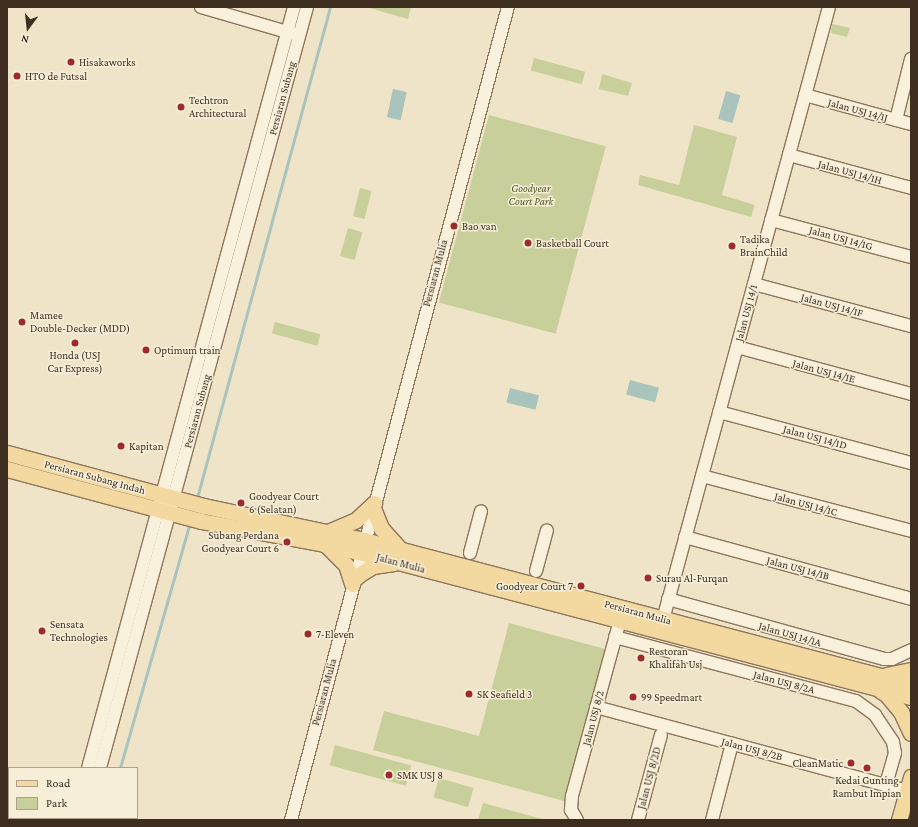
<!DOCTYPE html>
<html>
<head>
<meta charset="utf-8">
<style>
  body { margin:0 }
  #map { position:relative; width:918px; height:827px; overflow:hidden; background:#f0e4c8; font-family:"Crimson Pro",serif }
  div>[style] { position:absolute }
  .green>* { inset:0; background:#c9cf9b; transform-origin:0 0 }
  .water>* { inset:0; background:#a9c4bc; transform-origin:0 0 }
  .stream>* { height:2.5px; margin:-1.25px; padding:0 1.25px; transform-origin:1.25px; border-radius:1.25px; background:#a9c4bc }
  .roads { filter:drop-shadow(1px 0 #8d765c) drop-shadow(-1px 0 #8d765c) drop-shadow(0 1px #8d765c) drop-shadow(0 -1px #8d765c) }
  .minor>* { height:12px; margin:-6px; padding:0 6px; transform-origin:6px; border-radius:6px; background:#faf1dc }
  .major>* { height:15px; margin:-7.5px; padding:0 7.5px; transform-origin:7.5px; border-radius:7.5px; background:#f3d9a0 }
  .tram>* { height:1px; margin:-0.5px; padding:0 0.5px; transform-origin:0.5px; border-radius:0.5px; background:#3d2e20 }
  .dots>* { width:11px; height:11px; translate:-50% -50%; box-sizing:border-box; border:2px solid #f7eed8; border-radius:50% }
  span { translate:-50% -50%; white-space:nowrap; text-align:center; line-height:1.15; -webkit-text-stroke:3px #f7eed8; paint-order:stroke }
  .poi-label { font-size:11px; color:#3d2e20 }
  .left { translate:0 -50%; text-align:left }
  .right { translate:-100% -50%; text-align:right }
  .street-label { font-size:11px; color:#3d2e20 }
  .park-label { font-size:11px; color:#4d5a26; font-style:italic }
  .frame { position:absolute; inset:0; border:8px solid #3d2e20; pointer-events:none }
  .legend { position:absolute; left:8px; top:767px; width:130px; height:52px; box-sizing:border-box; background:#f7eed8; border:1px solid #ada18e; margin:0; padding:5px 7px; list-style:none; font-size:12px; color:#3d2e20 }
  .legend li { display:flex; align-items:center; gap:8px; height:20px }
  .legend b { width:20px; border:1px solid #ada18e }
  .north { position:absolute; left:8px; top:8px; width:40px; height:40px; -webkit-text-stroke:3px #f7eed8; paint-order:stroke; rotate:195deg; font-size:11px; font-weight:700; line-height:16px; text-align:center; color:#3d2e20 }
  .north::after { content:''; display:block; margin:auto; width:14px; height:18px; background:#3d2e20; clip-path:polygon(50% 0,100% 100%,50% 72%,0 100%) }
</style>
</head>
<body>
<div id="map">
  <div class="green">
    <div style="clip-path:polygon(366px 7px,411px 7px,408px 19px)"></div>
    <div style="clip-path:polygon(832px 24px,850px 28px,847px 37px,831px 33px)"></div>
    <div style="left:534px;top:58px;width:53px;height:13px;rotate:15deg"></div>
    <div style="clip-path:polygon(602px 74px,632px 83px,628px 96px,599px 89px)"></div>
    <div style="left:489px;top:115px;width:121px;height:194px;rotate:15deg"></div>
    <div style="clip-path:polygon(694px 125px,737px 137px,722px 195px,755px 205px,751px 217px,638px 185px,640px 175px,679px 185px)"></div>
    <div style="left:360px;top:188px;width:12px;height:29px;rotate:14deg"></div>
    <div style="left:348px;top:228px;width:15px;height:29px;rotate:16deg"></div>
    <div style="left:275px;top:322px;width:47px;height:12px;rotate:15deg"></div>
    <div style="clip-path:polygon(509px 623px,605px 649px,564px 801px,373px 750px,384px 711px,479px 736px)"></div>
    <div style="left:335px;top:745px;width:79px;height:21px;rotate:15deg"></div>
    <div style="left:439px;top:778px;width:36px;height:20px;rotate:16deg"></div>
    <div style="clip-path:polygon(483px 803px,546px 820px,478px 820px)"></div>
  </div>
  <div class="water">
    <div style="left:393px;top:89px;width:14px;height:29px;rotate:12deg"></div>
    <div style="left:726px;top:91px;width:15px;height:29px;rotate:16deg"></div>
    <div style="left:630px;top:380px;width:30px;height:15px;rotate:15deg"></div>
    <div style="left:510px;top:388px;width:30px;height:15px;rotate:14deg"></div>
  </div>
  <div class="stream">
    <div style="left:197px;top:498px;width:509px;rotate:-74.84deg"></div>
    <div style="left:120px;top:768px;width:256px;rotate:-74.1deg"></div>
    <div style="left:106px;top:820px;width:2px;rotate:-90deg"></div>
  </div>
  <div class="roads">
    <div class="minor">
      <div style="left:201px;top:7px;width:97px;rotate:16.2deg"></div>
      <div style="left:805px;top:95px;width:110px;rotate:15.3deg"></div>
      <div style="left:896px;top:120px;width:63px;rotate:-76.2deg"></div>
      <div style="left:789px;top:155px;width:126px;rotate:15.1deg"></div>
      <div style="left:771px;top:220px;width:145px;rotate:14.8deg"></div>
      <div style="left:754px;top:284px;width:163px;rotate:15deg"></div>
      <div style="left:737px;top:347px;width:180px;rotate:15.1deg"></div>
      <div style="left:719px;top:412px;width:199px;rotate:14.9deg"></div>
      <div style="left:702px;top:476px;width:216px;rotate:14.7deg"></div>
      <div style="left:685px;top:537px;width:234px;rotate:15.3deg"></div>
      <div style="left:470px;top:553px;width:43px;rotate:-75.3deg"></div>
      <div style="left:536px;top:571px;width:42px;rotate:-75deg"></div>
      <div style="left:668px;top:599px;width:224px;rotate:15.5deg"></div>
      <div style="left:884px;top:659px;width:8px"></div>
      <div style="left:892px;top:659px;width:21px;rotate:-25deg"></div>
      <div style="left:661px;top:627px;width:642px;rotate:-74.84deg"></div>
      <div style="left:615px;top:637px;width:249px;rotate:14.9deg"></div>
      <div style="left:856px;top:701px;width:24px;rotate:36deg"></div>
      <div style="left:875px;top:715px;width:32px;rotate:56deg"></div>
      <div style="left:893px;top:742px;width:11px;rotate:80deg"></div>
      <div style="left:895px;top:753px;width:33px;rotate:106deg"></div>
      <div style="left:596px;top:707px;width:322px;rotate:15.1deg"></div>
      <div style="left:88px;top:768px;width:788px;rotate:-74.85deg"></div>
      <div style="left:100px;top:768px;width:789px;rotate:-74.78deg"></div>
      <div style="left:74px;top:820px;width:2px;rotate:-90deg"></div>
      <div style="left:86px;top:820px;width:2px;rotate:-90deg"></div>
      <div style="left:291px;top:820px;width:841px;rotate:-75.06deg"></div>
      <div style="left:577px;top:820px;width:12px;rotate:-121deg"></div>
      <div style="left:571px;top:810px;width:14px;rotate:-86deg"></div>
      <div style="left:572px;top:796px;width:181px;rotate:-74.7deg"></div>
      <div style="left:638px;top:820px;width:88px;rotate:-74.9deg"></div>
      <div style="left:712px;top:820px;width:79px;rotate:-75.3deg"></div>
    </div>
    <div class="major">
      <div style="left:7px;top:453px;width:204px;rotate:15.1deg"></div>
      <div style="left:204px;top:506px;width:164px;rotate:12deg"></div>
      <div style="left:364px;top:540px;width:566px;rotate:14.75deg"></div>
      <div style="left:7px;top:469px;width:201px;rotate:15deg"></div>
      <div style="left:201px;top:521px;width:125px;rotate:10.6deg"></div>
      <div style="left:324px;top:544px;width:52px;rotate:13.2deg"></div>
      <div style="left:375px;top:556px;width:554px;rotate:14.74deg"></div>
      <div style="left:373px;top:508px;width:22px;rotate:68deg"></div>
      <div style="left:381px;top:528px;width:30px;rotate:48deg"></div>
      <div style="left:328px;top:532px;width:30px;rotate:-23deg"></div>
      <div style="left:356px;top:520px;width:25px;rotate:-43deg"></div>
      <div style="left:326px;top:545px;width:28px;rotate:45deg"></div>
      <div style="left:346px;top:565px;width:20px;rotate:72deg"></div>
      <div style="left:353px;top:580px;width:9px;rotate:-41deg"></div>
      <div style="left:360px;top:574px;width:15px;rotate:-32deg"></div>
      <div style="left:373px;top:566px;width:21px;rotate:-8deg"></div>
      <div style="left:886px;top:675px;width:25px;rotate:-11deg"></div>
      <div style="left:881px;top:691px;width:6px;rotate:31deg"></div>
      <div style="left:886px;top:694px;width:23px;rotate:50deg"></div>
      <div style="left:901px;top:712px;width:23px;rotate:65deg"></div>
      <div style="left:899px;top:820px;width:45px;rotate:-74.4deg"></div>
    </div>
  </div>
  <div class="tram">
    <div style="left:908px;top:820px;width:9px;rotate:-72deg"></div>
  </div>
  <div class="dots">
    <div style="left:71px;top:62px;background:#9e2a2b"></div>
    <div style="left:17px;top:76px;background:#9e2a2b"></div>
    <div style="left:181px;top:107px;background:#9e2a2b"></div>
    <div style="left:454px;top:226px;background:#9e2a2b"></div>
    <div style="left:528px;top:243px;background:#9e2a2b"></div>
    <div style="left:732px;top:246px;background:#9e2a2b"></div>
    <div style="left:22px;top:322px;background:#9e2a2b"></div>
    <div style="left:75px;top:343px;background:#9e2a2b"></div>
    <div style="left:146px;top:350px;background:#9e2a2b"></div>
    <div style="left:121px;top:446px;background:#9e2a2b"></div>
    <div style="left:241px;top:503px;background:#9e2a2b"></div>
    <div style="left:287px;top:542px;background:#9e2a2b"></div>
    <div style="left:648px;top:578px;background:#9e2a2b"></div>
    <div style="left:581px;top:586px;background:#9e2a2b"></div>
    <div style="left:42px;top:631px;background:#9e2a2b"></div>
    <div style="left:308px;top:634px;background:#9e2a2b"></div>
    <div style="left:641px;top:658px;background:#9e2a2b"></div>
    <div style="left:469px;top:694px;background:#9e2a2b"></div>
    <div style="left:633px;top:697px;background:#9e2a2b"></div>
    <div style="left:851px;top:763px;background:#9e2a2b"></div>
    <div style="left:867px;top:768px;background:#9e2a2b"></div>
    <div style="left:389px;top:775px;background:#9e2a2b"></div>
  </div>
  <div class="poi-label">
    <span class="left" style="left:79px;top:62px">Hisakaworks</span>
    <span class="left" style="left:25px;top:76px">HTO de Futsal</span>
    <span class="left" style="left:189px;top:107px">Techtron<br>Architectural</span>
    <span class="left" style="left:462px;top:226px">Bao van</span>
    <span class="left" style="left:740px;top:246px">Tadika<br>BrainChild</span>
    <span class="left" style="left:536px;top:243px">Basketball Court</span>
    <span class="left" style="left:30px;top:322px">Mamee<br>Double-Decker (MDD)</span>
    <span class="left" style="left:154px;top:350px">Optimum train</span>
    <span style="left:75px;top:362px">Honda (USJ<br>Car Express)</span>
    <span class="left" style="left:129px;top:446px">Kapitan</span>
    <span class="left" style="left:249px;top:503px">Goodyear Court<br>6 (Selatan)</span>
    <span class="right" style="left:279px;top:542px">Subang Perdana<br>Goodyear Court 6</span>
    <span class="left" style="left:656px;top:578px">Surau Al-Furqan</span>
    <span class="right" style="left:573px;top:586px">Goodyear Court 7</span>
    <span class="left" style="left:50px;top:631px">Sensata<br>Technologies</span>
    <span class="left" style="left:316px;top:634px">7-Eleven</span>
    <span class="left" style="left:649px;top:658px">Restoran<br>Khalifah Usj</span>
    <span class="left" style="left:477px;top:694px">SK Seafield 3</span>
    <span class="left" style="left:641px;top:697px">99 Speedmart</span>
    <span class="right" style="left:843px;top:763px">CleanMatic</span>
    <span class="left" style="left:397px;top:775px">SMK USJ 8</span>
    <span style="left:867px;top:787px">Kedai Gunting<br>Rambut Impian</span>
  </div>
  <div class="street-label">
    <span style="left:282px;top:98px;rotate:-75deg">Persiaran Subang</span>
    <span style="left:858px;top:110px;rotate:15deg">Jalan USJ 14/1J</span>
    <span style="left:850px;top:172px;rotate:15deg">Jalan USJ 14/1H</span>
    <span style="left:841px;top:238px;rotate:15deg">Jalan USJ 14/1G</span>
    <span style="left:435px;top:273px;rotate:-75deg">Persiaran Mulia</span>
    <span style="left:832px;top:305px;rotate:15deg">Jalan USJ 14/1F</span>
    <span style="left:746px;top:313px;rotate:-75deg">Jalan USJ 14/1</span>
    <span style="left:824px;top:371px;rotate:15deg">Jalan USJ 14/1E</span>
    <span style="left:197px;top:411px;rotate:-75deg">Persiaran Subang</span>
    <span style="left:815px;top:437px;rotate:15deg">Jalan USJ 14/1D</span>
    <span style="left:95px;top:477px;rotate:15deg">Persiaran Subang Indah</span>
    <span style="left:806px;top:504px;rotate:15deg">Jalan USJ 14/1C</span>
    <span style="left:401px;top:563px;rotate:15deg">Jalan Mulia</span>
    <span style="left:798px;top:568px;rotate:15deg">Jalan USJ 14/1B</span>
    <span style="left:638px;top:612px;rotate:15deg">Persiaran Mulia</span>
    <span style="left:790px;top:634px;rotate:16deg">Jalan USJ 14/1A</span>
    <span style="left:784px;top:682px;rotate:15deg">Jalan USJ 8/2A</span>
    <span style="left:324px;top:692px;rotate:-75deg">Persiaran Mulia</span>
    <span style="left:593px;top:718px;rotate:-75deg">Jalan USJ 8/2</span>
    <span style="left:752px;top:749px;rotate:15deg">Jalan USJ 8/2B</span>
    <span style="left:649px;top:778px;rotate:-75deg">Jalan USJ 8/2D</span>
  </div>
  <div class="park-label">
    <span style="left:531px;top:195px">Goodyear<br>Court Park</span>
  </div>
  <div class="frame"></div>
  <ul class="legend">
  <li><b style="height:5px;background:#f3d9a0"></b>Road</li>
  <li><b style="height:11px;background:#c9cf9b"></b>Park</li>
  </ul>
  <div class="north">N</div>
</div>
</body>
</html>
